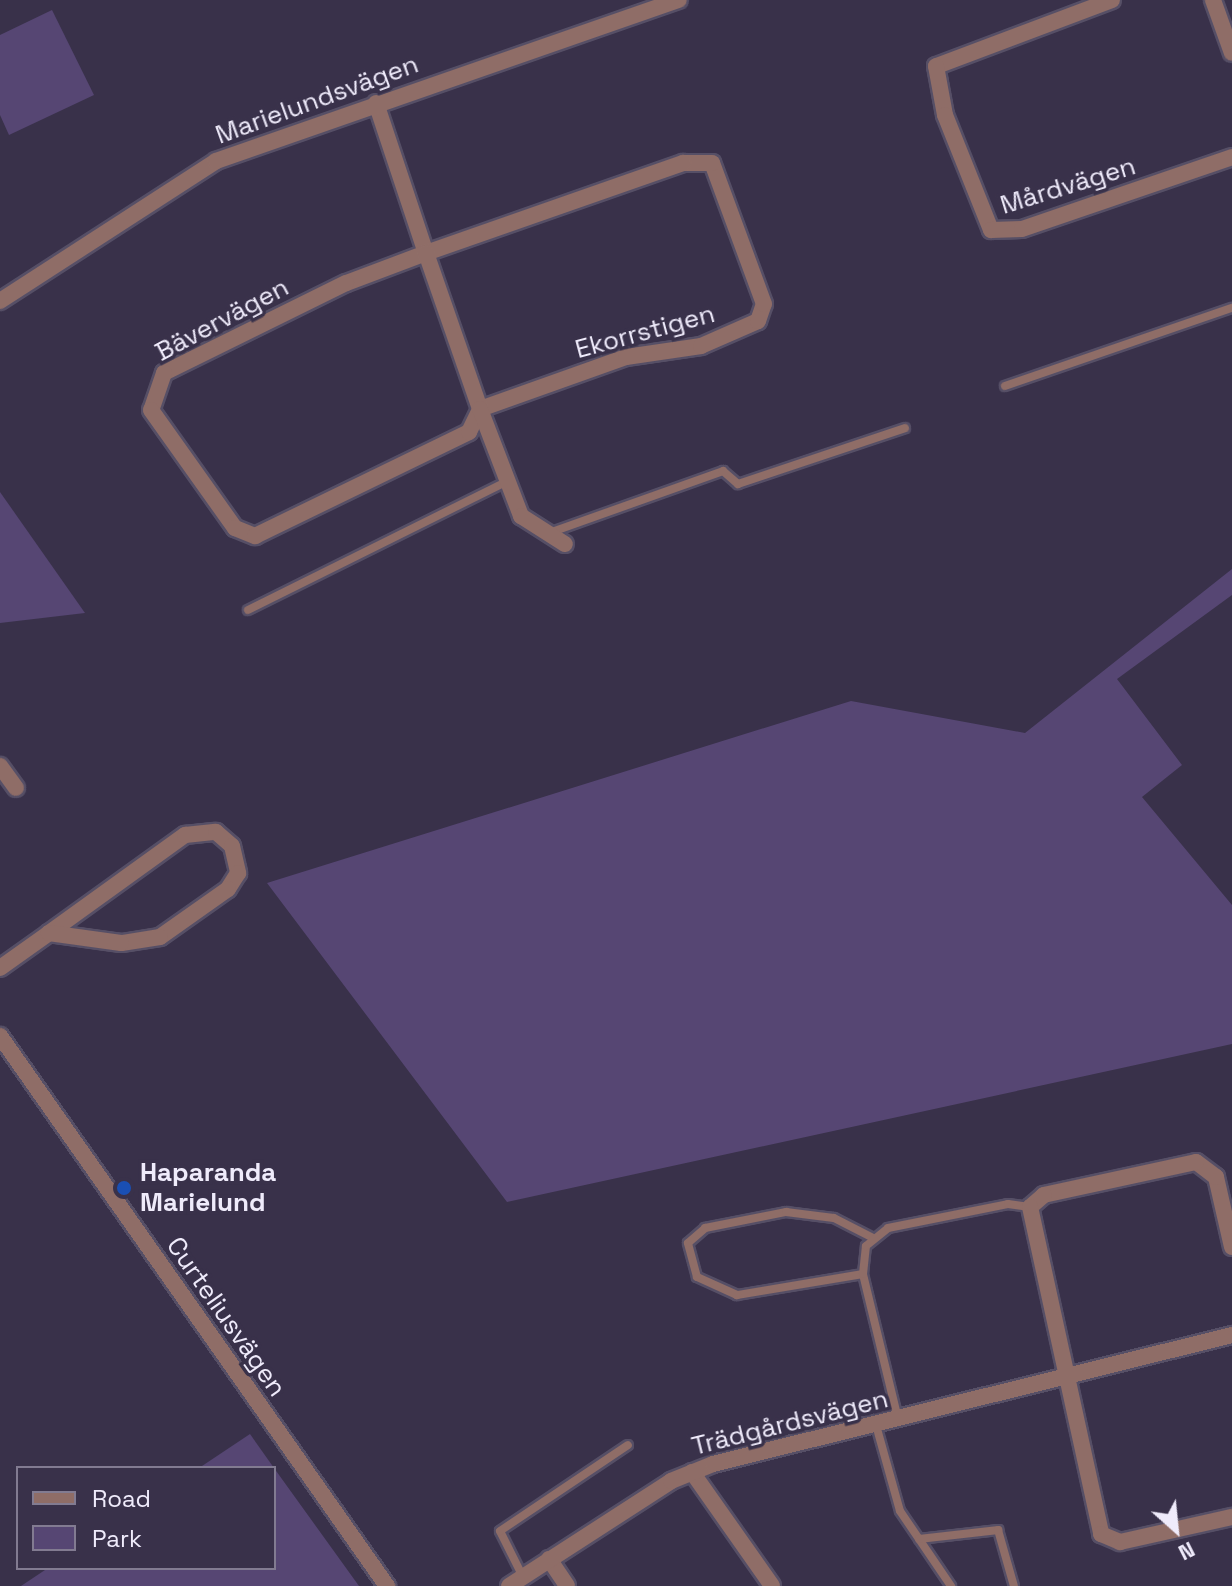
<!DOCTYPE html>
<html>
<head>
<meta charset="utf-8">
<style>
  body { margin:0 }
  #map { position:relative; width:1232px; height:1586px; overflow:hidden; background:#39314a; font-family:"Space Grotesk",sans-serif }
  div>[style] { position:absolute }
  .green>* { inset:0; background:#564673 }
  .roads { filter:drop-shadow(2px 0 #564f66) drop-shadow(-2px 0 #564f66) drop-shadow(0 2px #564f66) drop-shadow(0 -2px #564f66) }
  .service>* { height:8px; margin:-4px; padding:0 4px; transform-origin:4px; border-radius:4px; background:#8f6d67 }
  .minor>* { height:16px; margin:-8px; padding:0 8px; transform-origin:8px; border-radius:8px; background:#8f6d67 }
  .tertiary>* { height:16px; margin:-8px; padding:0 8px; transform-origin:8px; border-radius:8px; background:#8f6d67 }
  .dots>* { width:22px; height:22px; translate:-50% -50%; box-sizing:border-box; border:4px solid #39314a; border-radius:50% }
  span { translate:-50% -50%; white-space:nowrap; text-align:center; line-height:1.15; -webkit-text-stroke:7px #39314a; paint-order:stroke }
  .street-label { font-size:26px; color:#efebfb }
  .poi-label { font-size:26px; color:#efebfb; font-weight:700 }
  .left { translate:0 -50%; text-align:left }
  .legend { position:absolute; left:16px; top:1466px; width:260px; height:104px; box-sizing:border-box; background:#39314a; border:2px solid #827b91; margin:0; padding:10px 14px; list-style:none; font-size:24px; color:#efebfb }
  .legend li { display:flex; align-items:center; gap:16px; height:40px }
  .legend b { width:40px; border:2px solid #827b91 }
  .north { position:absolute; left:1136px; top:1490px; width:80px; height:80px; -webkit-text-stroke:6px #39314a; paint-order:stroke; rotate:153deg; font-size:22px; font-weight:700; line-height:32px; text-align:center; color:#efebfb }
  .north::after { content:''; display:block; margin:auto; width:28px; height:36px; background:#efebfb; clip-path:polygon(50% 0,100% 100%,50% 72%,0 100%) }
</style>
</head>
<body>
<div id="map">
  <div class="green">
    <div style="clip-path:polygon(52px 10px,94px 95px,9px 135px,0 115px,0 35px)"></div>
    <div style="clip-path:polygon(0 492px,85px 613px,0 623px)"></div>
    <div style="clip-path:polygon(1232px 569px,1232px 595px,1117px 679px,1182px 765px,1142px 797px,1232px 905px,1232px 1044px,507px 1202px,267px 883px,851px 701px,1025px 733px)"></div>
    <div style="clip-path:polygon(250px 1434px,274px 1468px,199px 1468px)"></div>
    <div style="clip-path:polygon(274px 1468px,359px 1586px,21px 1586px,48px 1568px,274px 1568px)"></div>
  </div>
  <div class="roads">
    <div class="service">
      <div style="left:1005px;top:386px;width:240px;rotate:-19deg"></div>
      <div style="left:549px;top:533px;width:185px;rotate:-19.6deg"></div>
      <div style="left:723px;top:471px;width:20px;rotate:41deg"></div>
      <div style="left:738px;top:484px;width:176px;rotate:-18.5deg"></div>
      <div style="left:248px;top:610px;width:290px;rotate:-26.4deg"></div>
      <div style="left:863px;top:1274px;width:128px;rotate:170.5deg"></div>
      <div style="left:737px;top:1295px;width:44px;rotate:-155.8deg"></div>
      <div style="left:697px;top:1277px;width:35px;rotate:-105deg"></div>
      <div style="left:688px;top:1243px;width:23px;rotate:-41deg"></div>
      <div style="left:705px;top:1228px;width:83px;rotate:-11.2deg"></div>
      <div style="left:786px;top:1212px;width:48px;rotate:7.1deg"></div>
      <div style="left:834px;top:1218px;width:44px;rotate:27.1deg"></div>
      <div style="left:898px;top:1419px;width:149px;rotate:-103.6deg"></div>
      <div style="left:863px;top:1274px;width:28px;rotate:-84deg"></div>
      <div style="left:866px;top:1246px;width:28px;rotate:-39deg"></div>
      <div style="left:888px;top:1228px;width:122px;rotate:-11.3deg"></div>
      <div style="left:1008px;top:1204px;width:22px;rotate:8deg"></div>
      <div style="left:876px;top:1425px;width:89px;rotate:74.4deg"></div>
      <div style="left:900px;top:1511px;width:91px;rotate:55.8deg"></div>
      <div style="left:919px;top:1539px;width:80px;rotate:-6.5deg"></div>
      <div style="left:998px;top:1530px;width:58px;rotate:74.1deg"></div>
      <div style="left:523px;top:1577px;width:51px;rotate:-116.6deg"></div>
      <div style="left:500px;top:1531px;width:154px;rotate:-33.9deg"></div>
    </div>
    <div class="minor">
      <div style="left:1112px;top:0;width:188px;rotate:159.4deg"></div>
      <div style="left:936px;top:66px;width:50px;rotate:79.6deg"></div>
      <div style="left:945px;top:115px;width:124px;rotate:68.2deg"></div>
      <div style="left:991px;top:230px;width:31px;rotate:-2deg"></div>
      <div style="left:1022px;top:229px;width:222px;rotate:-18.9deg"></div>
      <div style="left:1213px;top:0;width:56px;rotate:70.3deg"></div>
      <div style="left:376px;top:103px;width:158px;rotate:71.6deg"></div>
      <div style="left:426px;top:253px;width:85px;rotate:159.4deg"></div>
      <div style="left:346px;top:283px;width:203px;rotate:153.7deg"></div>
      <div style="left:164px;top:373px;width:39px;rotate:109deg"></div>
      <div style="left:151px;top:410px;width:145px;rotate:54.6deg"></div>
      <div style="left:235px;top:528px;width:22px;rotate:22deg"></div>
      <div style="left:255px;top:536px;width:238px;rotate:-25.9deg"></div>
      <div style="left:469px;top:432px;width:25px;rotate:-64deg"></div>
      <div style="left:480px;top:409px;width:155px;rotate:-19.6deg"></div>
      <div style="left:626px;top:357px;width:76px;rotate:-8.3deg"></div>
      <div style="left:701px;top:346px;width:62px;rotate:-23.7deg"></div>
      <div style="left:758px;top:321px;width:18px;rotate:-71deg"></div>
      <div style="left:764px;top:304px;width:150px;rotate:-110.2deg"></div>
      <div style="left:712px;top:163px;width:29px;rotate:180deg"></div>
      <div style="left:683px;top:163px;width:272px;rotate:160.7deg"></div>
      <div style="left:426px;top:253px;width:165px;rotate:70.9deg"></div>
      <div style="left:480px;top:409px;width:115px;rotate:69deg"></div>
      <div style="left:521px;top:516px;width:52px;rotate:32.5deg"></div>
      <div style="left:0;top:766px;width:27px;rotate:54deg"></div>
      <div style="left:0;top:968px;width:60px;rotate:-35.5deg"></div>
      <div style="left:49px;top:933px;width:168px;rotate:-35.8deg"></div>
      <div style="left:185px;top:835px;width:31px;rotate:-6deg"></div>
      <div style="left:216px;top:832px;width:21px;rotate:41deg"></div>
      <div style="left:232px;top:846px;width:28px;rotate:77deg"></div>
      <div style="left:238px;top:873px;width:19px;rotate:122deg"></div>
      <div style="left:228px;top:889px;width:83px;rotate:144.8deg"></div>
      <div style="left:160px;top:937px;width:39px;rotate:171deg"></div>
      <div style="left:121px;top:943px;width:73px;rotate:-172.1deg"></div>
      <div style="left:0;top:1036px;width:673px;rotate:54.87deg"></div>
      <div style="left:1232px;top:1247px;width:72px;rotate:-102.9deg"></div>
      <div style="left:1216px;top:1177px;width:25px;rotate:-143deg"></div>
      <div style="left:1196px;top:1162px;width:156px;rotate:167.8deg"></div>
      <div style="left:1044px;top:1195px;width:18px;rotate:139deg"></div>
      <div style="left:1030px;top:1207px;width:335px;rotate:77.7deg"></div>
      <div style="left:1101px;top:1534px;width:21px;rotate:23deg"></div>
      <div style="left:1120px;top:1542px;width:115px;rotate:-12.6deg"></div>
      <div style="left:692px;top:1472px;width:139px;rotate:54.9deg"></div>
      <div style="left:549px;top:1559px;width:32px;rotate:56deg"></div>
      <div style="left:509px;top:1586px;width:193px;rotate:-32.9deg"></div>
      <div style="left:671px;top:1481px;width:45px;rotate:-22deg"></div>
      <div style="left:713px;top:1464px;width:535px;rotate:-13.96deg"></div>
    </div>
    <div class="tertiary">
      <div style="left:0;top:301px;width:257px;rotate:-32.9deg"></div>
      <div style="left:216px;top:161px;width:490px;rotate:-19.2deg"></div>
    </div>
  </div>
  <div class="dots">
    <div style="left:124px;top:1188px;background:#1a4fb4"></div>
  </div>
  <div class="street-label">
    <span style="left:317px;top:100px;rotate:-20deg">Marielundsvägen</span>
    <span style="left:1068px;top:186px;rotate:-17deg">Mårdvägen</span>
    <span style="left:222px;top:320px;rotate:-28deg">Bävervägen</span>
    <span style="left:645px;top:332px;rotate:-15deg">Ekorrstigen</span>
    <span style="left:226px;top:1317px;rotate:55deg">Curteliusvägen</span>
    <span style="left:790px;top:1423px;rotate:-14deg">Trädgårdsvägen</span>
  </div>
  <div class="poi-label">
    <span class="left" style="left:140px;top:1188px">Haparanda<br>Marielund</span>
  </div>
  <ul class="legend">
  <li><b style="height:10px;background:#8f6d67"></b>Road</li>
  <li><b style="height:22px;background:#564673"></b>Park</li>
  </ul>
  <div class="north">N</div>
</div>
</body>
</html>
